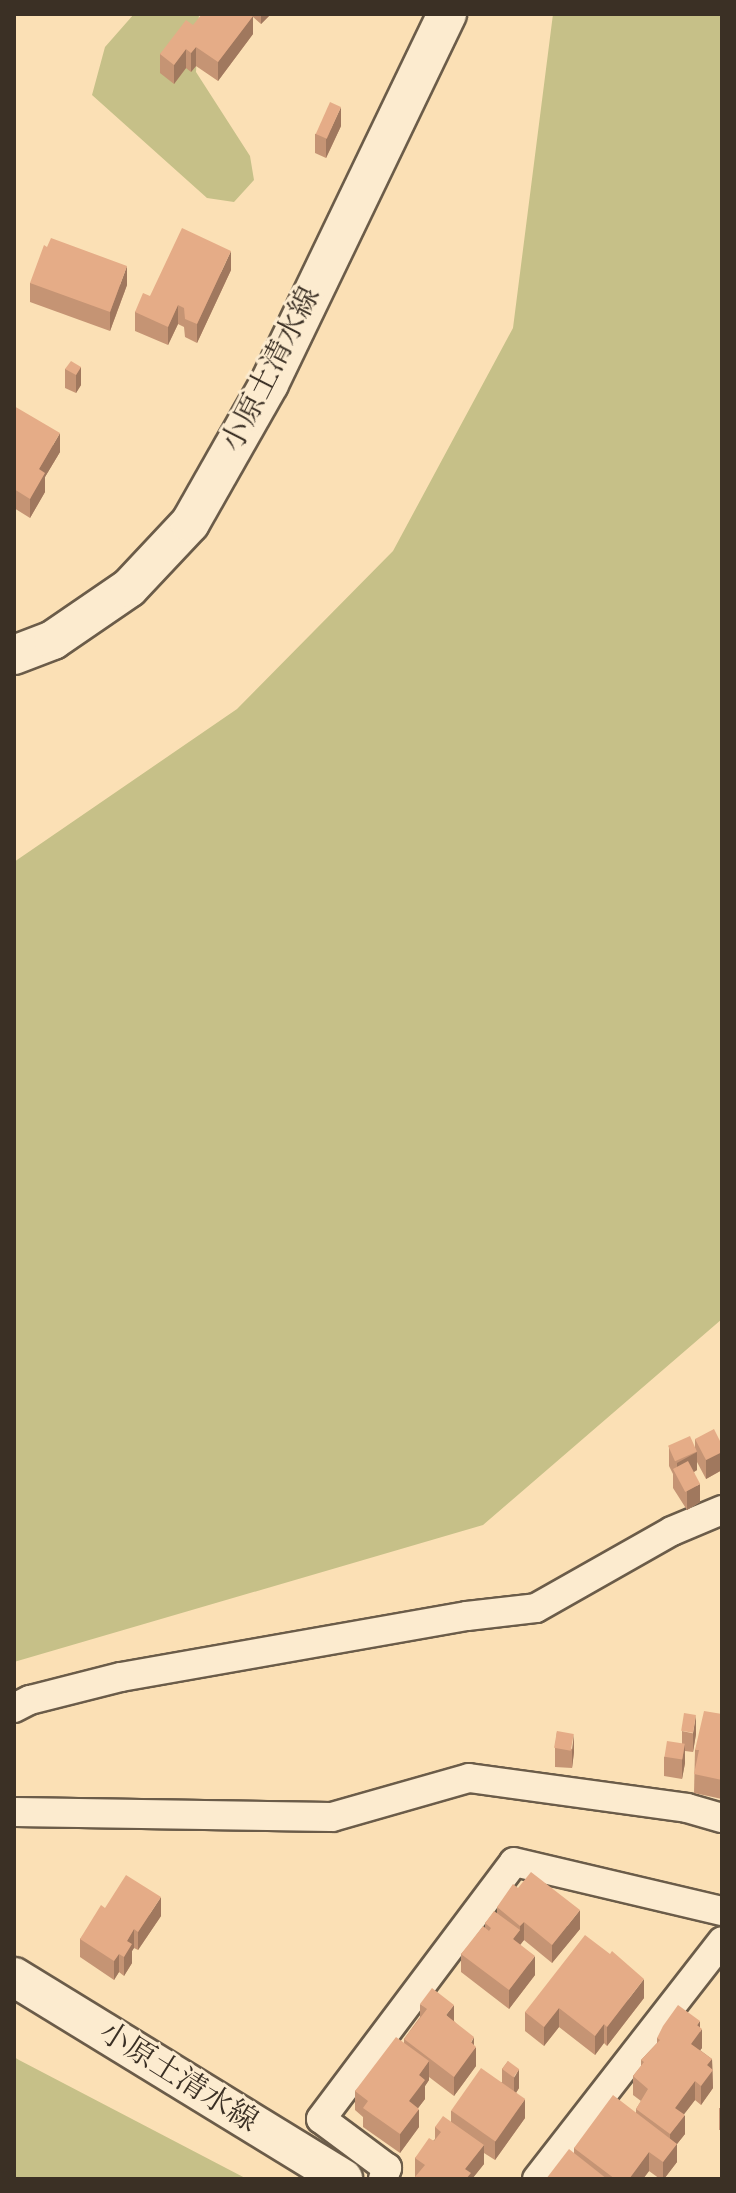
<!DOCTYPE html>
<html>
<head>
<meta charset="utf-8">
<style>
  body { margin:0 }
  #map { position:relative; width:736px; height:2193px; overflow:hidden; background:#fbe0b5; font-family:"IM FELL DW Pica","Noto Serif JP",serif }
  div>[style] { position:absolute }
  .green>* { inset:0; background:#c6c088 }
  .roads { filter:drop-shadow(2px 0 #6b5c49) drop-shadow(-2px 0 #6b5c49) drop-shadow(0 2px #6b5c49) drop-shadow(0 -2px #6b5c49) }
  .street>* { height:28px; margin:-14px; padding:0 14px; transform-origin:14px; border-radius:14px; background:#fcebcf }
  .secondary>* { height:38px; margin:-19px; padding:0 19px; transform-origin:19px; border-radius:19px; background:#fcebcf }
  .wall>* { inset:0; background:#c59474; transform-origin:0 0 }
  .shaded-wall>* { inset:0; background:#a0785e }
  .building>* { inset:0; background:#e5ac87; transform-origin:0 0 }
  span { translate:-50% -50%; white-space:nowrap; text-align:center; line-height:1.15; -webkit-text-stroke:6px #fcebcf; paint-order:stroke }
  .street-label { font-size:30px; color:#3b3025 }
  .frame { position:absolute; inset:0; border:16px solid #3b3025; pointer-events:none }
</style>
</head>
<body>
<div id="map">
  <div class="green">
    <div style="clip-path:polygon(134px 14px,199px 14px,196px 72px,250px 156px,254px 180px,234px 202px,207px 198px,92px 95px,105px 47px)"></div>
    <div style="clip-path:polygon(553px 14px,722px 14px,722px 1319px,483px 1525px,14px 1662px,14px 862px,237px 709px,393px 551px,513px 328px)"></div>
    <div style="clip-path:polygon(14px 2057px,19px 2060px,247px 2179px,14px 2179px)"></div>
  </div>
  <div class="roads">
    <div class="street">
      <div style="left:14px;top:1708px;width:18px;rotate:-27deg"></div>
      <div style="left:30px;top:1700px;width:94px;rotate:-14.2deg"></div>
      <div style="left:121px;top:1677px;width:351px;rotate:-10deg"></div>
      <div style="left:467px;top:1616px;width:69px;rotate:-6.6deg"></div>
      <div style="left:536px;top:1608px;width:156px;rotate:-29.5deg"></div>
      <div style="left:672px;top:1531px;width:54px;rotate:-22.8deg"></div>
      <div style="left:14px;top:1812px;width:318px;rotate:0.9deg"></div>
      <div style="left:332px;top:1817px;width:142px;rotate:-15.9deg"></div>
      <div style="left:469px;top:1778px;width:220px;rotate:7.8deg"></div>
      <div style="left:687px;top:1808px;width:36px;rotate:16deg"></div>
      <div style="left:383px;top:2179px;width:12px;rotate:-70deg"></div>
      <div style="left:387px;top:2168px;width:82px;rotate:-143.4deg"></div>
      <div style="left:321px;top:2119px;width:321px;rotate:-53.1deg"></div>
      <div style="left:514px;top:1862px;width:214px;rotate:13.3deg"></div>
      <div style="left:537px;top:2179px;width:301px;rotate:-52.1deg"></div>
    </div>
    <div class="secondary">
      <div style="left:14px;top:655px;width:42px;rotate:-21deg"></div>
      <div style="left:53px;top:640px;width:92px;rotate:-34.4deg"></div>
      <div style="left:129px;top:588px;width:89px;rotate:-46.8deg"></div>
      <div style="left:190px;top:523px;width:160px;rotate:-60.4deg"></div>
      <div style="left:269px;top:384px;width:411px;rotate:-64.3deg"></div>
      <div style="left:14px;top:1977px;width:386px;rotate:31.5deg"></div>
    </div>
  </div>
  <div class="wall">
    <div style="clip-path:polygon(252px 14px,271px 14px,261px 24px,253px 17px,253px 34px,218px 81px,196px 66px,191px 72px,186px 68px,174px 84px,160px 73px,160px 54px,193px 25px)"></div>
    <div style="clip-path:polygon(341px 126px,326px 158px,315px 153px,315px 134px)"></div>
    <div style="clip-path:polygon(231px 270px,197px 343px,185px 337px,184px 327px,178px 324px,168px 345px,135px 331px,135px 312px,150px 296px)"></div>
    <div style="clip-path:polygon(30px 283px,127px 285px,110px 331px,30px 302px)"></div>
    <div style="clip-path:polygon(81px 367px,81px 385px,76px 393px,65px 388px,65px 369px)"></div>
    <div style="clip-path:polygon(14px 406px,60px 452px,45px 477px,45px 492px,30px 518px,14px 508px)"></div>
    <div style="clip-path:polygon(695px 1439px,722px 1445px,722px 1470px,706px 1479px,697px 1462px,697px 1470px,694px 1472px,700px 1502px,687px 1510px,673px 1488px,673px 1474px,669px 1466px,669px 1447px,695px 1447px)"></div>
    <div style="clip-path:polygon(722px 1714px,722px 1799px,694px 1793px,695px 1750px)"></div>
    <div style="clip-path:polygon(557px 1731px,574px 1752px,572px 1768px,555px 1767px,555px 1748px)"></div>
    <div style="clip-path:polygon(682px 1731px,696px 1734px,693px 1752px,685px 1751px,685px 1763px,682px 1779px,664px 1776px,664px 1757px,682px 1744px)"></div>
    <div style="clip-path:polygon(497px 1907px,580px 1929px,552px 1963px,524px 1940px,520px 1945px,535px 1975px,509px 2009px,461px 1972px,461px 1954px,485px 1928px,485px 1923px,497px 1913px)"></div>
    <div style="clip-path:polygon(105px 1908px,161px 1916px,138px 1950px,134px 1948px,132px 1951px,132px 1963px,124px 1976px,119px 1972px,114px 1980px,80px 1957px,80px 1939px)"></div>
    <div style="clip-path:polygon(644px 1998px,607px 2046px,604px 2043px,595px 2055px,559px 2027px,544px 2046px,525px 2031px,525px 2012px)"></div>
    <div style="clip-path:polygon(420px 2004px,454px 2021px,474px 2045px,476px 2066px,454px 2096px,429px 2077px,429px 2080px,425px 2086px,425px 2099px,418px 2108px,419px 2127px,400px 2153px,363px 2127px,363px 2117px,355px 2110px,355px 2091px,404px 2043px,404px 2039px,420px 2017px)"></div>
    <div style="clip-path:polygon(700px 2028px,702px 2048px,700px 2050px,712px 2059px,713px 2088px,701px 2105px,695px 2100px,684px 2114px,685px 2134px,677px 2144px,677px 2162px,664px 2179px,660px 2179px,649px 2171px,643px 2179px,546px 2179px,574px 2153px,574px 2148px,636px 2113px,636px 2109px,641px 2101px,633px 2095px,633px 2076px,641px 2066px,641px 2060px,657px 2043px,657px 2038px)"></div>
    <div style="clip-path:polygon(508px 2061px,519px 2088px,516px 2093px,525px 2118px,495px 2160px,484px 2153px,484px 2164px,472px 2179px,415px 2179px,415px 2158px,435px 2139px,435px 2127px,451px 2122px,451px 2111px,502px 2082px,502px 2069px)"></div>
    <div style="left:722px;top:2108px;width:22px;height:3px;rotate:90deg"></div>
  </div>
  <div class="shaded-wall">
    <div style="clip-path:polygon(261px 14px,271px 14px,261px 24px)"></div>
    <div style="clip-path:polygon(253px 16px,253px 34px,218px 81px,218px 62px)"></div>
    <div style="clip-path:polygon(196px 47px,196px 66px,191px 72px,191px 53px)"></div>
    <div style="clip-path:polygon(186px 49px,186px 68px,174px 84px,174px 65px)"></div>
    <div style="clip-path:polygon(341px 107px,341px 126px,326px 158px,326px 139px)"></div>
    <div style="clip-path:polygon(231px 251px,231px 270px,197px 343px,197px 324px)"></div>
    <div style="clip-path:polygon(127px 266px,127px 285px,110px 331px,110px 312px)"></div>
    <div style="clip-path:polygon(178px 305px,178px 324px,168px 345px,168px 327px)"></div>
    <div style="clip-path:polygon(81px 367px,81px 385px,76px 393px,76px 375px)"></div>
    <div style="clip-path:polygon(60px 433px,60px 452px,45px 477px,45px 492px,30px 518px,30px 499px,39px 469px)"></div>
    <div style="clip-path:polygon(697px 1452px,697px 1470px,680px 1480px,677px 1475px,677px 1463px)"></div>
    <div style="clip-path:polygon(722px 1452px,722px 1470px,706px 1479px,706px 1460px)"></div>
    <div style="clip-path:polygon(700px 1484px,700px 1502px,687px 1510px,687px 1491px)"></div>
    <div style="clip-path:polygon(696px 1715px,696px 1734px,693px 1752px,693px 1733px)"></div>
    <div style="clip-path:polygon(574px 1734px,574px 1752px,572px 1768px,572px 1750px)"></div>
    <div style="clip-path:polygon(685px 1744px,685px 1763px,682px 1779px,682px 1760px)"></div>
    <div style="clip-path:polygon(161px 1897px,161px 1916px,138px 1950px,138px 1932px)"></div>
    <div style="clip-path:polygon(580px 1910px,580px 1929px,552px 1963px,552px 1945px)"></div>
    <div style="clip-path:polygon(524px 1922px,524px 1940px,520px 1945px,520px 1926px)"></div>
    <div style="clip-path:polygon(134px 1929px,134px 1948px,132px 1951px,132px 1963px,124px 1976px,124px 1957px,127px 1941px)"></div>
    <div style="clip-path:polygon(520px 1930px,520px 1949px,513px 1939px)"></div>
    <div style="clip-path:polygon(119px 1954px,119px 1972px,114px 1980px,114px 1961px)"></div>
    <div style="clip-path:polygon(535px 1956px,535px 1975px,509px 2009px,509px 1990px)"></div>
    <div style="clip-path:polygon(644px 1979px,644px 1998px,607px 2046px,607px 2027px)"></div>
    <div style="clip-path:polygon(454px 2005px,454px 2024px,446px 2015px)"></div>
    <div style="clip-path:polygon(559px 2008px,559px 2027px,544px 2046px,544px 2027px)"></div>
    <div style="clip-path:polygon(700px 2021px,700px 2032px,702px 2029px,702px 2048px,691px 2062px,691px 2044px,697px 2025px)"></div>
    <div style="clip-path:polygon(604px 2024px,604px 2043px,595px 2055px,595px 2036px)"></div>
    <div style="clip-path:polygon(474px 2037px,474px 2049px,476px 2047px,476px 2066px,454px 2096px,454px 2077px)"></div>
    <div style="clip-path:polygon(712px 2059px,713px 2088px,701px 2105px,701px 2086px,707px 2065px)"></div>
    <div style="clip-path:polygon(429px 2061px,429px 2080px,425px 2086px,425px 2099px,409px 2120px,409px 2101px,419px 2075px)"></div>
    <div style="clip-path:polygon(519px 2069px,519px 2088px,514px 2096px,514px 2078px)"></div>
    <div style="clip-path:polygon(695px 2081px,695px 2100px,675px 2126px,675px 2108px)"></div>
    <div style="clip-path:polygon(525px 2099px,525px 2118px,495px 2160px,495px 2141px)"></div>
    <div style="clip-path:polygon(419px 2109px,419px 2127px,400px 2153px,400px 2134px)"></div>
    <div style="clip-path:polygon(685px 2115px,685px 2134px,677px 2144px,677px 2162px,664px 2179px,663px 2179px,663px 2162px,670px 2152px,670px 2134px)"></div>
    <div style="clip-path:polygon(484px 2145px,484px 2164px,472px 2179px,465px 2179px,465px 2169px)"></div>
    <div style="clip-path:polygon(649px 2152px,649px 2171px,643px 2179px,629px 2179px)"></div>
  </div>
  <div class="building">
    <div style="clip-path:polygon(202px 14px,251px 14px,253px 16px,218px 62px,196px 47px,191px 53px,186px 49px,174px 65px,160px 54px,186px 20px,193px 25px)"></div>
    <div style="left:330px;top:102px;width:12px;height:35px;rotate:24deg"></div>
    <div style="clip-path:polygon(182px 228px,231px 251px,197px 324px,185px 319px,184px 308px,178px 305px,168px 327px,135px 312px,143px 293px,150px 296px)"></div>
    <div style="clip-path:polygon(51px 238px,127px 266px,110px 312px,30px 283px,44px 245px,47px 247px)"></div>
    <div style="clip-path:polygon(71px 361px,81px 367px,76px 375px,65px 369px)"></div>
    <div style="clip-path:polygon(14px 406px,60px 433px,39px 469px,45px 473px,30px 499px,14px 489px)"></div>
    <div style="clip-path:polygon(714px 1429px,722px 1445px,722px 1452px,706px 1460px,695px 1439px)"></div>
    <div style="left:690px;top:1436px;width:17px;height:24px;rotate:66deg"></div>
    <div style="left:688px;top:1461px;width:26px;height:17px;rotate:62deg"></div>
    <div style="clip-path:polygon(704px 1711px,722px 1714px,722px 1780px,694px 1774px,699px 1750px,695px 1750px)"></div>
    <div style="left:684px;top:1713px;width:12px;height:18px;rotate:9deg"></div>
    <div style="left:557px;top:1731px;width:17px;height:17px;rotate:10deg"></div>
    <div style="left:667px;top:1741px;width:18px;height:16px;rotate:9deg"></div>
    <div style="clip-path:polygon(531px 1872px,580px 1910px,552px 1945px,524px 1922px,520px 1926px,497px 1907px,513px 1884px,518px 1888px)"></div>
    <div style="clip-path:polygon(126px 1875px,161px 1897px,138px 1932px,134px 1929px,127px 1941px,132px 1944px,124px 1957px,119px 1954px,114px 1961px,80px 1939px,101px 1905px,105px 1908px)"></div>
    <div style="clip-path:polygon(494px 1911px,520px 1930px,513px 1939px,535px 1956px,509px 1990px,461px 1954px,483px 1926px,489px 1931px,491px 1928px,485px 1923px)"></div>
    <div style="clip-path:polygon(585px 1935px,610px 1954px,612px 1951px,644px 1979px,607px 2027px,604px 2024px,595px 2036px,559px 2008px,544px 2027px,525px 2012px)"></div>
    <div style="clip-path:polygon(432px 1988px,454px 2005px,446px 2015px,474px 2037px,471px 2042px,476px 2047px,454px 2077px,404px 2039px,427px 2009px,420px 2004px)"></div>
    <div style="clip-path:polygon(678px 2005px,700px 2021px,697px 2025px,702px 2029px,691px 2044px,712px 2059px,707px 2065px,713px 2070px,701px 2086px,695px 2081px,675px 2108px,685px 2115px,670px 2134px,636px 2109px,648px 2089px,633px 2076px,644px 2062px,641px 2060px,660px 2040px,657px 2038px,663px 2026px)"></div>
    <div style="clip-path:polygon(396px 2037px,429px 2061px,419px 2075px,425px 2080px,409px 2101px,419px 2109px,400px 2134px,363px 2108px,368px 2101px,355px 2091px)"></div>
    <div style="left:508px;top:2061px;width:14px;height:10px;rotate:36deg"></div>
    <div style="left:481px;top:2068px;width:54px;height:52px;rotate:35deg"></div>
    <div style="clip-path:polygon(613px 2095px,677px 2144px,663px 2162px,649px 2152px,629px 2179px,615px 2179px,574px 2148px)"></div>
    <div style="clip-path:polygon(443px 2116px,484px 2145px,465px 2169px,471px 2173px,466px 2179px,418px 2179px,415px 2177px,425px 2165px,415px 2158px,429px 2138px,434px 2141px,441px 2132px,435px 2127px)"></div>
    <div style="clip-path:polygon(569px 2149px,607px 2179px,546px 2179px)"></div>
  </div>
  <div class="street-label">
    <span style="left:272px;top:370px;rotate:-63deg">小原土清水線</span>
    <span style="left:178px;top:2078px;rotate:32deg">小原土清水線</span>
  </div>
  <div class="frame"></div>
</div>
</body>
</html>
